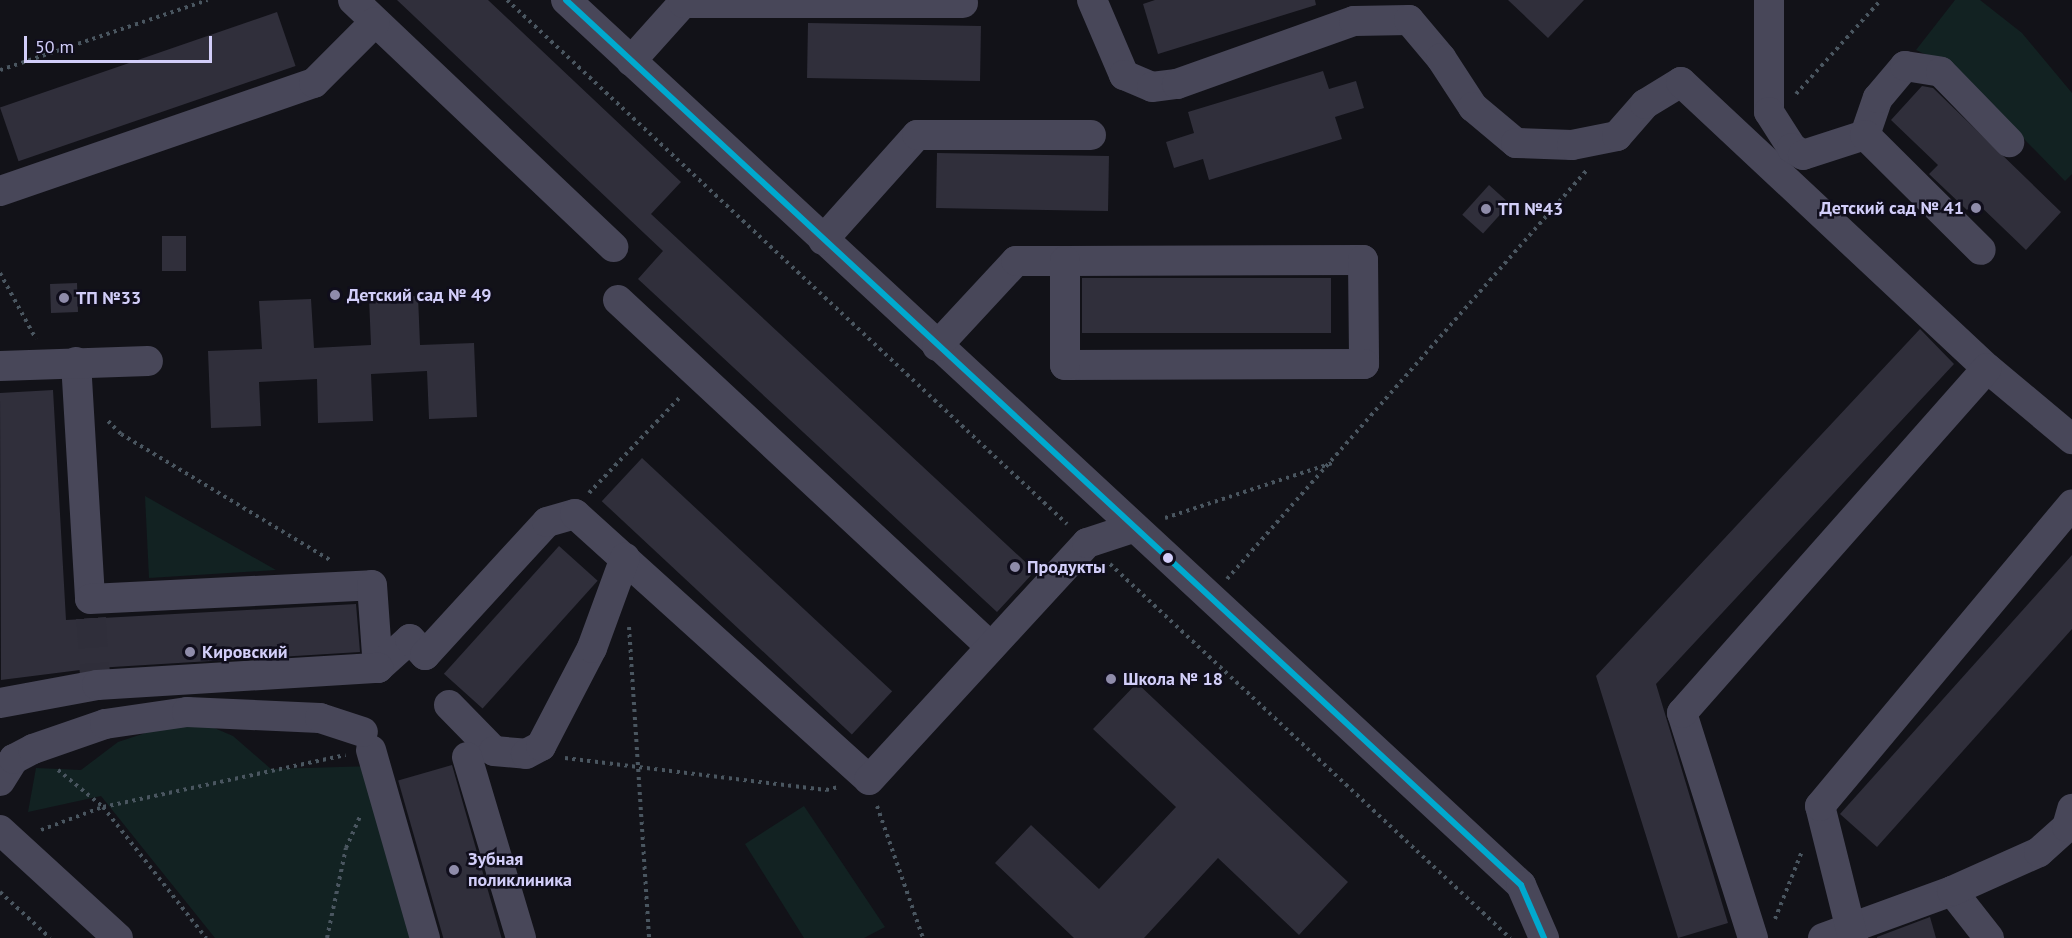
<!DOCTYPE html>
<html>
<head>
<meta charset="utf-8">
<style>
  body { margin:0 }
  #map { position:relative; width:2072px; height:938px; overflow:hidden; background:#121218; font-family:"PT Sans",sans-serif }
  div>[style] { position:absolute }
  .green>* { inset:0; background:#122222 }
  .building>* { inset:0; background:#302f3b; transform-origin:0 0 }
  .minor-tunnel>* { height:30px; margin-top:-15px; transform-origin:0; background:repeating-linear-gradient(90deg,#2f2e3a 0 30px,transparent 0 45px) }
  .path>* { height:4px; margin-top:-2px; transform-origin:0; background:repeating-linear-gradient(90deg,#4a5660 0 3px,transparent 0 7.5px) }
  .minor>* { height:30px; margin:-15px; padding:0 15px; transform-origin:15px; border-radius:15px; background:#484759 }
  .bus-1>* { height:6px; margin:-3px; padding:0 3px; transform-origin:3px; border-radius:3px; background:#00a9ce }
  .dots>* { width:16px; height:16px; translate:-50% -50%; box-sizing:border-box; border:3px solid #100e1c; border-radius:50% }
  span { translate:-50% -50%; white-space:nowrap; text-align:center; line-height:1.15; -webkit-text-stroke:5px #100e1c; paint-order:stroke }
  .poi-label { font-size:18px; color:#d2cef9; font-weight:700 }
  .right { translate:-100% -50%; text-align:right }
  .left { translate:0 -50%; text-align:left }
  .scale { position:absolute; left:24px; top:36px; width:188px; height:27px; box-sizing:border-box; border:3px solid #d2cef9; border-top:0; padding-left:8px; font-size:18px; line-height:21px; white-space:nowrap; color:#d2cef9; -webkit-text-stroke:4px #100e1c; paint-order:stroke }
</style>
</head>
<body>
<div id="map">
  <div class="green">
    <div style="clip-path:polygon(1955px 0,1980px 0,2022px 33px,2072px 93px,2072px 174px,2065px 181px,1955px 68px,1916px 50px)"></div>
    <div style="clip-path:polygon(145px 496px,276px 570px,149px 578px)"></div>
    <div style="clip-path:polygon(191px 718px,233px 736px,271px 769px,375px 766px,438px 938px,215px 938px,101px 796px,28px 812px,36px 768px,81px 770px,118px 742px)"></div>
    <div style="clip-path:polygon(804px 806px,885px 927px,864px 938px,804px 938px,745px 844px)"></div>
  </div>
  <div class="building">
    <div style="clip-path:polygon(397px 0,488px 0,681px 182px,651px 214px,1035px 571px,997px 612px,638px 279px,663px 251px)"></div>
    <div style="clip-path:polygon(1155px 0,1315px 0,1316px 5px,1158px 54px,1143px 4px)"></div>
    <div style="clip-path:polygon(1508px 0,1584px 0,1548px 38px)"></div>
    <div style="left:277px;top:12px;width:57px;height:293px;rotate:71deg"></div>
    <div style="left:808px;top:23px;width:173px;height:55px;rotate:1deg"></div>
    <div style="clip-path:polygon(1323px 71px,1329px 89px,1356px 81px,1364px 108px,1335px 117px,1342px 139px,1209px 180px,1203px 159px,1174px 168px,1166px 142px,1194px 133px,1188px 112px)"></div>
    <div style="clip-path:polygon(1922px 86px,1933px 88px,2061px 212px,2026px 250px,1975px 201px,1967px 210px,1929px 174px,1938px 165px,1891px 120px)"></div>
    <div style="left:937px;top:153px;width:172px;height:55px;rotate:1deg"></div>
    <div style="left:1489px;top:185px;width:28px;height:40px;rotate:42deg"></div>
    <div style="left:162px;top:236px;width:24px;height:35px"></div>
    <div style="left:1082px;top:278px;width:249px;height:55px"></div>
    <div style="left:77px;top:283px;width:29px;height:27px;rotate:88deg"></div>
    <div style="clip-path:polygon(418px 296px,420px 345px,474px 343px,477px 417px,429px 419px,427px 371px,371px 374px,373px 421px,318px 423px,317px 379px,259px 382px,261px 426px,211px 428px,208px 351px,262px 349px,259px 301px,311px 299px,314px 348px,371px 345px,369px 298px)"></div>
    <div style="clip-path:polygon(1920px 329px,1954px 364px,1656px 684px,1728px 923px,1678px 938px,1596px 676px)"></div>
    <div style="clip-path:polygon(53px 390px,66px 620px,356px 604px,360px 652px,96px 668px,1px 680px,0 393px)"></div>
    <div style="left:642px;top:458px;width:342px;height:59px;rotate:43deg"></div>
    <div style="left:559px;top:546px;width:52px;height:172px;rotate:42deg"></div>
    <div style="clip-path:polygon(2072px 555px,2072px 629px,1877px 847px,1840px 814px)"></div>
    <div style="clip-path:polygon(1137px 683px,1348px 882px,1299px 935px,1218px 858px,1144px 938px,1074px 938px,995px 863px,1031px 825px,1099px 889px,1176px 807px,1093px 729px)"></div>
    <div style="left:452px;top:765px;width:180px;height:56px;rotate:74deg"></div>
    <div style="clip-path:polygon(1930px 917px,1936px 938px,1877px 938px,1877px 937px)"></div>
  </div>
  <div class="minor-tunnel">
    <div style="left:91px;top:618px;width:57px;rotate:86deg"></div>
  </div>
  <div class="path">
    <div style="left:507px;top:0;width:767px;rotate:43.1deg"></div>
    <div style="left:0;top:70px;width:219px;rotate:-18.6deg"></div>
    <div style="left:1796px;top:94px;width:127px;rotate:-47.9deg"></div>
    <div style="left:0;top:273px;width:75px;rotate:61.4deg"></div>
    <div style="left:108px;top:421px;width:18px;rotate:45deg"></div>
    <div style="left:121px;top:434px;width:244px;rotate:31.1deg"></div>
    <div style="left:589px;top:493px;width:134px;rotate:-46.5deg"></div>
    <div style="left:1165px;top:518px;width:176px;rotate:-18.2deg"></div>
    <div style="left:1110px;top:564px;width:548px;rotate:43.08deg"></div>
    <div style="left:1227px;top:579px;width:545px;rotate:-48.65deg"></div>
    <div style="left:629px;top:627px;width:312px;rotate:86.3deg"></div>
    <div style="left:565px;top:758px;width:263px;rotate:7deg"></div>
    <div style="left:826px;top:790px;width:12px;rotate:-14deg"></div>
    <div style="left:58px;top:770px;width:58px;rotate:39.4deg"></div>
    <div style="left:103px;top:807px;width:167px;rotate:51.8deg"></div>
    <div style="left:877px;top:806px;width:140px;rotate:70.8deg"></div>
    <div style="left:41px;top:830px;width:66px;rotate:-20.4deg"></div>
    <div style="left:103px;top:807px;width:248px;rotate:-12.1deg"></div>
    <div style="left:0;top:892px;width:68px;rotate:42.6deg"></div>
    <div style="left:1775px;top:919px;width:73px;rotate:-68.3deg"></div>
    <div style="left:327px;top:938px;width:92px;rotate:-78.1deg"></div>
    <div style="left:346px;top:848px;width:36px;rotate:-66deg"></div>
  </div>
  <div class="minor">
    <div style="left:353px;top:0;width:359px;rotate:43.5deg"></div>
    <div style="left:566px;top:0;width:1302px;rotate:42.82deg"></div>
    <div style="left:1521px;top:885px;width:58px;rotate:66.5deg"></div>
    <div style="left:1092px;top:0;width:82px;rotate:66.9deg"></div>
    <div style="left:1124px;top:75px;width:30px;rotate:23deg"></div>
    <div style="left:1152px;top:87px;width:25px;rotate:-7deg"></div>
    <div style="left:1177px;top:84px;width:188px;rotate:-19.6deg"></div>
    <div style="left:1354px;top:21px;width:55px;rotate:-1deg"></div>
    <div style="left:1409px;top:20px;width:50px;rotate:49.9deg"></div>
    <div style="left:1441px;top:58px;width:59px;rotate:56.9deg"></div>
    <div style="left:1473px;top:107px;width:56px;rotate:39.9deg"></div>
    <div style="left:1516px;top:143px;width:56px;rotate:2deg"></div>
    <div style="left:1572px;top:145px;width:46px;rotate:-11.3deg"></div>
    <div style="left:1617px;top:136px;width:43px;rotate:-48.8deg"></div>
    <div style="left:1645px;top:104px;width:42px;rotate:-31.4deg"></div>
    <div style="left:1681px;top:82px;width:419px;rotate:43.1deg"></div>
    <div style="left:1987px;top:368px;width:111px;rotate:39.9deg"></div>
    <div style="left:1769px;top:0;width:112px;rotate:90deg"></div>
    <div style="left:1769px;top:112px;width:43px;rotate:57.4deg"></div>
    <div style="left:1792px;top:148px;width:13px;rotate:32deg"></div>
    <div style="left:1803px;top:155px;width:65px;rotate:-17.9deg"></div>
    <div style="left:1865px;top:135px;width:39px;rotate:-71deg"></div>
    <div style="left:1878px;top:98px;width:42px;rotate:-49.8deg"></div>
    <div style="left:1905px;top:66px;width:36px;rotate:9deg"></div>
    <div style="left:1941px;top:72px;width:98px;rotate:45.8deg"></div>
    <div style="left:631px;top:61px;width:78px;rotate:-48.1deg"></div>
    <div style="left:683px;top:3px;width:280px"></div>
    <div style="left:1865px;top:135px;width:163px;rotate:44.8deg"></div>
    <div style="left:0;top:191px;width:332px;rotate:-19deg"></div>
    <div style="left:314px;top:83px;width:86px;rotate:-45deg"></div>
    <div style="left:823px;top:240px;width:141px;rotate:-48.2deg"></div>
    <div style="left:917px;top:135px;width:174px"></div>
    <div style="left:618px;top:300px;width:509px;rotate:42.93deg"></div>
    <div style="left:937px;top:346px;width:116px;rotate:-47.1deg"></div>
    <div style="left:1016px;top:261px;width:49px"></div>
    <div style="left:1065px;top:261px;width:298px;rotate:-0.2deg"></div>
    <div style="left:1363px;top:260px;width:104px;rotate:89.4deg"></div>
    <div style="left:1364px;top:364px;width:299px;rotate:179.8deg"></div>
    <div style="left:1065px;top:365px;width:104px;rotate:-90deg"></div>
    <div style="left:76px;top:362px;width:237px;rotate:86.6deg"></div>
    <div style="left:90px;top:599px;width:282px;rotate:-2.8deg"></div>
    <div style="left:372px;top:585px;width:83px;rotate:85.9deg"></div>
    <div style="left:378px;top:668px;width:43px;rotate:-42.2deg"></div>
    <div style="left:410px;top:639px;width:22px;rotate:47deg"></div>
    <div style="left:425px;top:655px;width:180px;rotate:-47.5deg"></div>
    <div style="left:547px;top:522px;width:29px;rotate:-16deg"></div>
    <div style="left:575px;top:514px;width:396px;rotate:42.1deg"></div>
    <div style="left:869px;top:780px;width:322px;rotate:-47.4deg"></div>
    <div style="left:1087px;top:543px;width:48px;rotate:-18.1deg"></div>
    <div style="left:0;top:366px;width:148px;rotate:-1.9deg"></div>
    <div style="left:0;top:703px;width:99px;rotate:-10.5deg"></div>
    <div style="left:97px;top:685px;width:282px;rotate:-3.5deg"></div>
    <div style="left:449px;top:705px;width:64px;rotate:45.6deg"></div>
    <div style="left:494px;top:751px;width:32px;rotate:5deg"></div>
    <div style="left:526px;top:754px;width:17px;rotate:-28deg"></div>
    <div style="left:541px;top:746px;width:110px;rotate:-62.5deg"></div>
    <div style="left:592px;top:648px;width:96px;rotate:-69.9deg"></div>
    <div style="left:371px;top:750px;width:196px;rotate:74deg"></div>
    <div style="left:467px;top:757px;width:189px;rotate:73.4deg"></div>
    <div style="left:0;top:781px;width:26px;rotate:-58deg"></div>
    <div style="left:14px;top:759px;width:21px;rotate:-28deg"></div>
    <div style="left:33px;top:749px;width:76px;rotate:-19.1deg"></div>
    <div style="left:105px;top:724px;width:83px;rotate:-8.3deg"></div>
    <div style="left:187px;top:712px;width:133px;rotate:2.6deg"></div>
    <div style="left:320px;top:718px;width:45px;rotate:18deg"></div>
    <div style="left:0;top:830px;width:160px;rotate:42.5deg"></div>
    <div style="left:1952px;top:891px;width:60px;rotate:51.8deg"></div>
    <div style="left:1753px;top:938px;width:236px;rotate:-107.5deg"></div>
    <div style="left:1682px;top:713px;width:460px;rotate:-48.5deg"></div>
    <div style="left:1823px;top:938px;width:137px;rotate:-20deg"></div>
    <div style="left:1952px;top:891px;width:95px;rotate:-24.1deg"></div>
    <div style="left:2039px;top:852px;width:38px;rotate:-42deg"></div>
    <div style="left:2067px;top:827px;width:19px;rotate:-74deg"></div>
    <div style="left:1853px;top:938px;width:136px;rotate:-104deg"></div>
    <div style="left:1820px;top:806px;width:393px;rotate:-50.1deg"></div>
  </div>
  <div class="bus-1">
    <div style="left:566px;top:0;width:1302px;rotate:42.82deg"></div>
    <div style="left:1521px;top:885px;width:58px;rotate:66.5deg"></div>
  </div>
  <div class="dots">
    <div style="left:1976px;top:208px;background:#8f8caa"></div>
    <div style="left:1486px;top:209px;background:#8f8caa"></div>
    <div style="left:335px;top:295px;background:#8f8caa"></div>
    <div style="left:64px;top:298px;background:#8f8caa"></div>
    <div style="left:1168px;top:558px;background:#d2cef9"></div>
    <div style="left:1015px;top:567px;background:#8f8caa"></div>
    <div style="left:190px;top:652px;background:#8f8caa"></div>
    <div style="left:1111px;top:679px;background:#8f8caa"></div>
    <div style="left:454px;top:870px;background:#8f8caa"></div>
  </div>
  <div class="poi-label">
    <span class="right" style="left:1964px;top:208px">Детский сад № 41</span>
    <span class="left" style="left:1498px;top:209px">ТП №43</span>
    <span class="left" style="left:347px;top:295px">Детский сад № 49</span>
    <span class="left" style="left:76px;top:298px">ТП №33</span>
    <span class="left" style="left:1027px;top:567px">Продукты</span>
    <span class="left" style="left:202px;top:652px">Кировский</span>
    <span class="left" style="left:1123px;top:679px">Школа № 18</span>
    <span class="left" style="left:468px;top:870px">Зубная<br>поликлиника</span>
  </div>
  <div class="scale">50 m</div>
</div>
</body>
</html>
